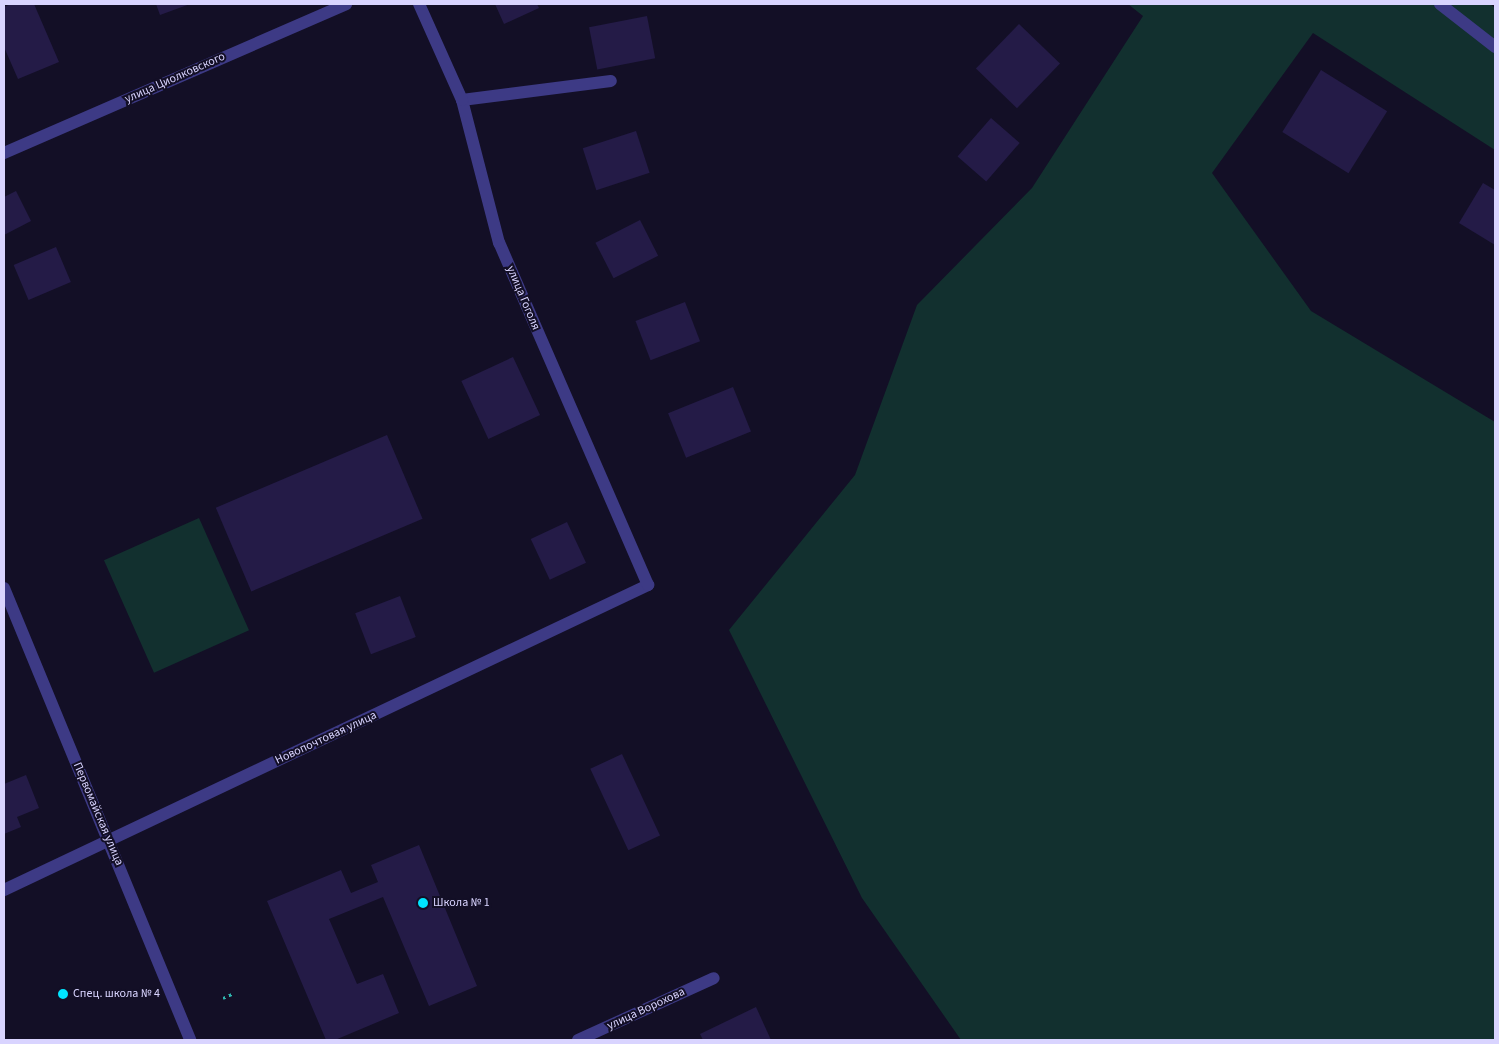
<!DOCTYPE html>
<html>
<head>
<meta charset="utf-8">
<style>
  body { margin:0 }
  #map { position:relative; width:1499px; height:1044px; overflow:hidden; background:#130f26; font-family:"Source Sans 3",sans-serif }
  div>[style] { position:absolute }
  .green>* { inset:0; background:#12302f; transform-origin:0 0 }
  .building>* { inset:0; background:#241b47; transform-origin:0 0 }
  .path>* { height:3px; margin-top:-1.5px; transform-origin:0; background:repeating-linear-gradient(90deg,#2fb8b0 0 2.5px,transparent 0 6.5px) }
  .minor>* { height:12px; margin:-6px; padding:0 6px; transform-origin:6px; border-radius:6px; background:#3d3a85 }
  .dots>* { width:14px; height:14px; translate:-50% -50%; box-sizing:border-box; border:2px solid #130f26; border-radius:50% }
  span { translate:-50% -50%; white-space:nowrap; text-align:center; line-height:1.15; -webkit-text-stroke:4px #130f26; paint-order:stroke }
  .street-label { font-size:12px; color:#d9d4ff }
  .poi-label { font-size:12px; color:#d9d4ff }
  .left { translate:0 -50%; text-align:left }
  .frame { position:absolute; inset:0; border:5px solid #d9d4ff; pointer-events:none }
</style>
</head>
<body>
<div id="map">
  <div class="green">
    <div style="clip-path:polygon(1128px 4px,1490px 4px,1495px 8px,1495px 150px,1313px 33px,1212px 173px,1311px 311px,1495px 422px,1495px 1040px,961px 1040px,862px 898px,729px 630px,855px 475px,917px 305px,1032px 188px,1143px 16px)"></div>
    <div style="left:199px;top:518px;width:123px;height:104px;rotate:66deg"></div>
  </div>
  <div class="building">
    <div style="clip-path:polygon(11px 4px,34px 4px,59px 62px,18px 79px,4px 47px,4px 7px)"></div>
    <div style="clip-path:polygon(156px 4px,190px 4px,160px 15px)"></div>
    <div style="clip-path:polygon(495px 4px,537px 4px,539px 8px,504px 24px)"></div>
    <div style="left:647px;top:16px;width:43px;height:59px;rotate:79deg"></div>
    <div style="left:1019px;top:24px;width:57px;height:62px;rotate:44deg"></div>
    <div style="left:1321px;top:70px;width:78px;height:73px;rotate:32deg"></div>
    <div style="left:991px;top:118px;width:38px;height:51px;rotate:41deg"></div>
    <div style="left:636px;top:131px;width:44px;height:56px;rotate:72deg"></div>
    <div style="clip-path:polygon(1483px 183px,1495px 190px,1495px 245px,1459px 223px)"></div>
    <div style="clip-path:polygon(16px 191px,31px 221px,4px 235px,4px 197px)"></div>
    <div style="left:640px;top:220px;width:40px;height:50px;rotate:63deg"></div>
    <div style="left:56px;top:247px;width:38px;height:46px;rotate:67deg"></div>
    <div style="left:685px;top:302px;width:42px;height:53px;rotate:69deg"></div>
    <div style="left:513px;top:357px;width:64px;height:57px;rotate:65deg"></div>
    <div style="left:733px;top:387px;width:48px;height:70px;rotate:68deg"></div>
    <div style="left:387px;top:435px;width:91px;height:186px;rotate:67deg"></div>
    <div style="left:567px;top:522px;width:45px;height:40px;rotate:65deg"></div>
    <div style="left:400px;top:596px;width:44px;height:48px;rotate:69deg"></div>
    <div style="left:622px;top:754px;width:90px;height:35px;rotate:65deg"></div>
    <div style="clip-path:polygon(26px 775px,39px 808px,17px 817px,21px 827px,4px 834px,4px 784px)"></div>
    <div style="clip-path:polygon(419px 845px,477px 986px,429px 1006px,383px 897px,329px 919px,357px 984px,383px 974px,399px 1013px,335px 1040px,326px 1040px,267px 901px,341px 870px,351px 893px,378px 882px,371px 865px)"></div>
    <div style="clip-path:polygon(756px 1007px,771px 1040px,703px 1040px,700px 1034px)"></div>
  </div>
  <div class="path">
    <div style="left:223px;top:998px;width:10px;rotate:-24deg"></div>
  </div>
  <div class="minor">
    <div style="left:1440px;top:4px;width:70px;rotate:38deg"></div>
    <div style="left:462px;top:100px;width:150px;rotate:-7.3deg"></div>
    <div style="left:4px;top:153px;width:373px;rotate:-23.5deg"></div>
    <div style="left:4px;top:588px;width:489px;rotate:67.6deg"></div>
    <div style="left:4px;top:890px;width:713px;rotate:-25.34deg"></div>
    <div style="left:648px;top:585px;width:373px;rotate:-113.5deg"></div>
    <div style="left:499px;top:243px;width:148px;rotate:-104.5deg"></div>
    <div style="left:462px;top:100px;width:105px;rotate:-114.1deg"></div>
    <div style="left:578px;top:1040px;width:149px;rotate:-24.5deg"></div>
  </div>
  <div class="dots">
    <div style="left:423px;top:903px;background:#00e5ff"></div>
    <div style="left:63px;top:994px;background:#00e5ff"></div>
  </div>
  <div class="street-label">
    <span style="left:175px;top:78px;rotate:-24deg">улица Циолковского</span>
    <span style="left:523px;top:298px;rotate:67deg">улица Гоголя</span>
    <span style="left:326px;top:738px;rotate:-25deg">Новопочтовая улица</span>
    <span style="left:98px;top:814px;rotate:67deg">Первомайская улица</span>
    <span style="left:646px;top:1009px;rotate:-25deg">улица Ворохова</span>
  </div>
  <div class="poi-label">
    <span class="left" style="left:433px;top:903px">Школа № 1</span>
    <span class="left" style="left:73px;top:994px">Спец. школа № 4</span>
  </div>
  <div class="frame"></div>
</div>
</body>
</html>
